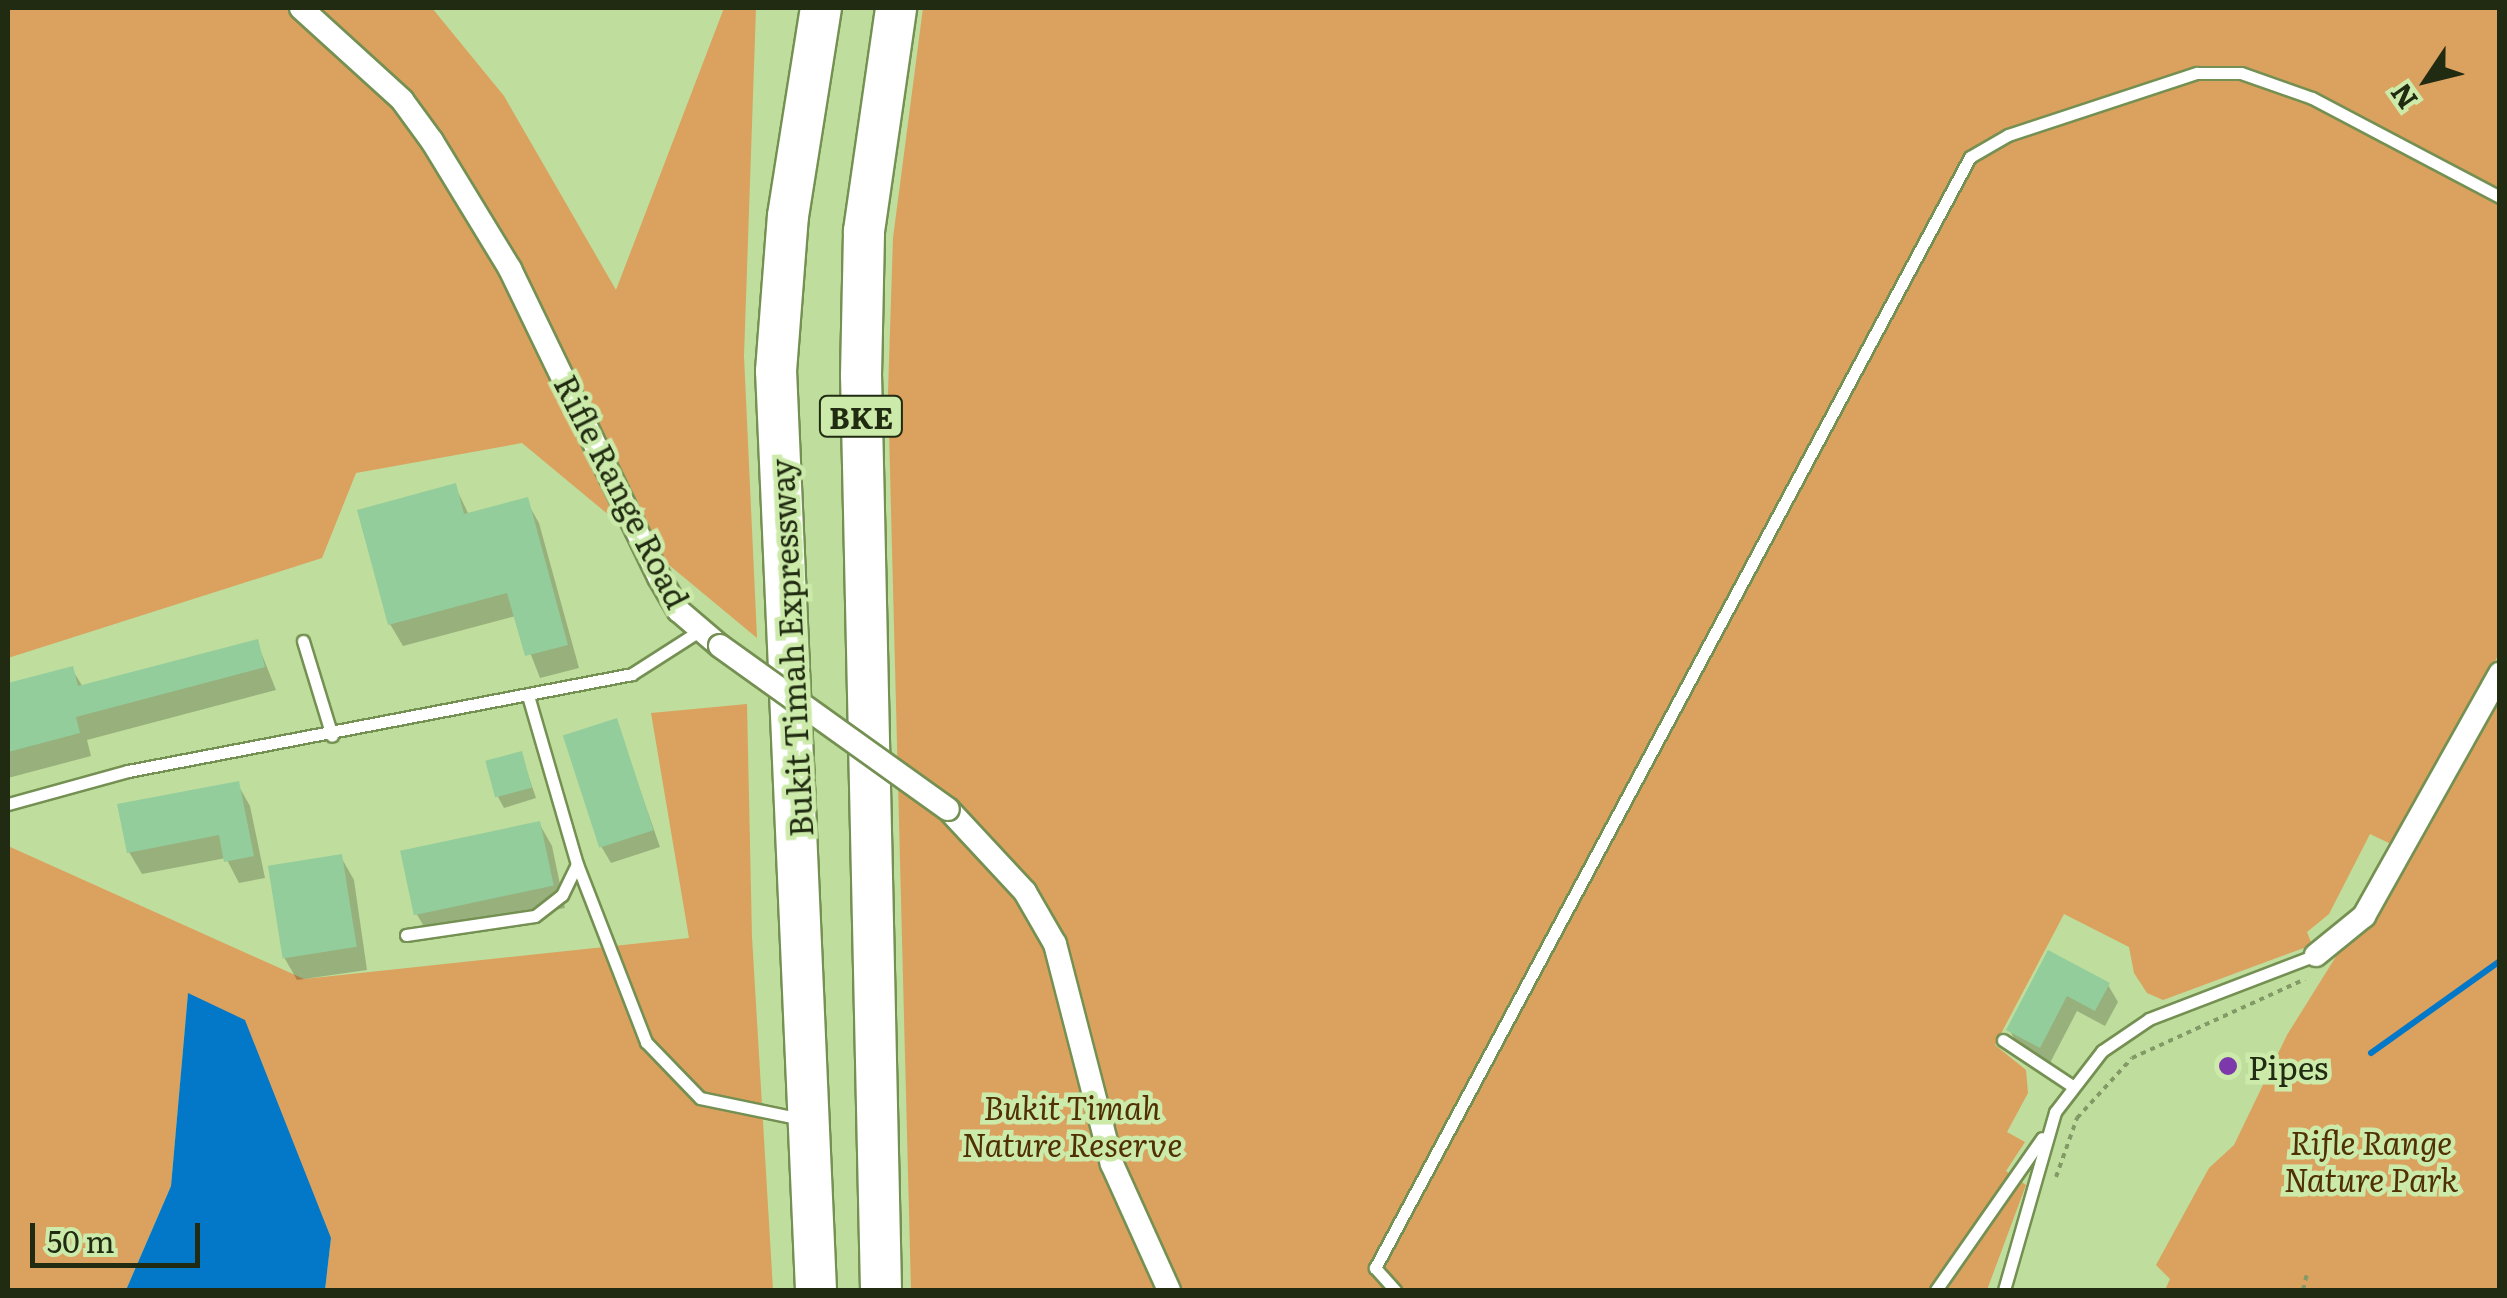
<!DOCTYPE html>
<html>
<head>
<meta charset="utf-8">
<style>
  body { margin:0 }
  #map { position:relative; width:2507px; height:1298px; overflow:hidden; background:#bfdd9c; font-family:Literata,serif }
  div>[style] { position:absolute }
  .green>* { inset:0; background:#dba15e }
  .water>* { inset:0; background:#0378c8 }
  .shadow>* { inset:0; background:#0003 }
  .stream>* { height:6px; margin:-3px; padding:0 3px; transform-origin:3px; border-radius:3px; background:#0378c8 }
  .building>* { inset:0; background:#93cd9c; transform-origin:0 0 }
  .path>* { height:4px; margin-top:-2px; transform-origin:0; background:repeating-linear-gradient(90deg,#839a67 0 5px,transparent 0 10px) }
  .roads { filter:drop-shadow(2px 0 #749052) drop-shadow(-2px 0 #749052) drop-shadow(0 2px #749052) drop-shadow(0 -2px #749052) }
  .service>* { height:11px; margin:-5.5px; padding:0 5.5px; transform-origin:5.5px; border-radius:5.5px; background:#fff }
  .minor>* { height:22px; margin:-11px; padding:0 11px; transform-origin:11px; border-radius:11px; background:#fff }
  .motorway>* { height:40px; margin:-20px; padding:0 20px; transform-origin:20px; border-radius:20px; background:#fff }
  .bridges { filter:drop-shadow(2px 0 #749052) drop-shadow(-2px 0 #749052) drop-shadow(0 2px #749052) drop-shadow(0 -2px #749052) }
  .minor-bridge>* { height:22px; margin:-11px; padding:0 11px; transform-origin:11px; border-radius:11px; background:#fff }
  .dots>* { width:28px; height:28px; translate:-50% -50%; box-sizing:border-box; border:5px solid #cceaa9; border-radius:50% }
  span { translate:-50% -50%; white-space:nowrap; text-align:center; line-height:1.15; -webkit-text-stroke:9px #cceaa9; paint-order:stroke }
  .shield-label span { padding:2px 8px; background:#cceaa9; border:2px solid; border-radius:8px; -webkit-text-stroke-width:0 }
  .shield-label { font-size:30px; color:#202b11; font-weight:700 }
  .street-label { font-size:32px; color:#202b11 }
  .poi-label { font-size:32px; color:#202b11 }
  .left { translate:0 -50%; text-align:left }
  .park-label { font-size:32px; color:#513003; font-style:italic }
  .frame { position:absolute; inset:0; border:10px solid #202b11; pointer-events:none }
  .north { position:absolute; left:2377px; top:30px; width:100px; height:100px; -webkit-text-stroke:8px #cceaa9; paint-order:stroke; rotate:235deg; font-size:28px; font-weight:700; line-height:40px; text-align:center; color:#202b11 }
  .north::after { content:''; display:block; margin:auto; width:35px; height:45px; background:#202b11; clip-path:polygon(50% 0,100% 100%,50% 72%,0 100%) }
  .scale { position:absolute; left:30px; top:1223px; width:170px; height:45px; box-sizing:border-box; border:5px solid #202b11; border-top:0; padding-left:12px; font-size:30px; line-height:35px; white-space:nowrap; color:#202b11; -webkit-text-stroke:8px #cceaa9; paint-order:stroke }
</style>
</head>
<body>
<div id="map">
  <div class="green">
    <div style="clip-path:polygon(8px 8px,432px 8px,504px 96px,616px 290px,724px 8px,756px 8px,744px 356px,757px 638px,522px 443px,356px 473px,322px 558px,8px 658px)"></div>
    <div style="clip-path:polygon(923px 8px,2499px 8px,2499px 654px,2393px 845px,2370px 834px,2329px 914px,2307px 932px,2312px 945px,2163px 1000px,2147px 993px,2134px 973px,2129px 947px,2064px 914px,1995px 1045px,2026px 1070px,2028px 1093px,2007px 1132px,2025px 1142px,2006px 1171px,2026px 1185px,1987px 1290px,911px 1290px,888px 393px,893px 238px)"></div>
    <div style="clip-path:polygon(2499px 691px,2499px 1290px,2165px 1290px,2170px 1279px,2156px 1265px,2209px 1168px,2234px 1145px,2287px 1035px,2340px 950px,2389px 896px)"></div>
    <div style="clip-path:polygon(747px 704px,752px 937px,773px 1290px,325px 1290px,331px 1238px,188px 994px,171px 1186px,126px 1290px,8px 1290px,8px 846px,304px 979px,689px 938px,651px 713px)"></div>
  </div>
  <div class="water">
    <div style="clip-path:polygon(188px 993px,245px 1020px,331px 1238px,325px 1290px,126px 1290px,171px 1186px)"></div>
  </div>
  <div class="shadow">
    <div style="clip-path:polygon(455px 486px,469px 515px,526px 500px,539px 523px,579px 668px,540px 678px,516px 616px,403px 646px,390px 624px)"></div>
    <div style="clip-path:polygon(257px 642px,276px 690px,87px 740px,91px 756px,8px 778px,8px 686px,72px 669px,83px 687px)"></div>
    <div style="clip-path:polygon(616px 721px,660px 847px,611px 863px,601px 846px)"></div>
    <div style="clip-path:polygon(521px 754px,536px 798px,504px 808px,498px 797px)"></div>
    <div style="clip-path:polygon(237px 783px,250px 806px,265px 878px,239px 883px,226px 858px,142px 874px,129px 852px)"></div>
    <div style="clip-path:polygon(539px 823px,552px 846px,565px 908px,429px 935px,416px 913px)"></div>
    <div style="clip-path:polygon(341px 857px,354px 880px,367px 970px,297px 980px,284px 957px)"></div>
    <div style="clip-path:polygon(2049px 953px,2108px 985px,2118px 1002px,2105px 1026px,2077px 1011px,2050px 1063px,2018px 1046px,2009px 1029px)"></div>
  </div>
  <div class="stream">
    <div style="left:2371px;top:1053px;width:158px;rotate:-35.5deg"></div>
  </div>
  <div class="building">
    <div style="clip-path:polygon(456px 483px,464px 514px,528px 497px,568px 645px,525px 656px,507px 593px,388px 625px,357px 510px)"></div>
    <div style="clip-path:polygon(258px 639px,265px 667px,76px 717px,80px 733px,8px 752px,8px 683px,73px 666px,78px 686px)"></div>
    <div style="left:617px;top:718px;width:118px;height:57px;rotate:72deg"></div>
    <div style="left:522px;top:751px;width:38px;height:38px;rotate:75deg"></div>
    <div style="clip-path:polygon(239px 781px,254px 856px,224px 862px,219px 835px,127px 853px,117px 804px)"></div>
    <div style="left:540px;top:821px;width:66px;height:143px;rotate:78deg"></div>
    <div style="left:342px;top:854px;width:94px;height:75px;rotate:81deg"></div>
    <div style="clip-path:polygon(2048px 950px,2110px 983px,2095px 1011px,2067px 996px,2040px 1048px,2006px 1030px)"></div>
  </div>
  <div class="path">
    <div style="left:2056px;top:1177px;width:63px;rotate:-70.4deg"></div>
    <div style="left:2077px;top:1118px;width:81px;rotate:-47.5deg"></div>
    <div style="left:2132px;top:1058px;width:190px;rotate:-24.5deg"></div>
    <div style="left:2303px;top:1290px;width:16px;rotate:-76deg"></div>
  </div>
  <div class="roads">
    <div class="service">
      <div style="left:303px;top:641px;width:99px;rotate:73deg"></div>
      <div style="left:529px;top:699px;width:172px;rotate:73.8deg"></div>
      <div style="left:577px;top:864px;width:191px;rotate:68.8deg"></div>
      <div style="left:646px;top:1042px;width:78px;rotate:46deg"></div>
      <div style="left:700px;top:1098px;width:103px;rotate:11.7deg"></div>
      <div style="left:8px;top:804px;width:124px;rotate:-15.4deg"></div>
      <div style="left:128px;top:771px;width:513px;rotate:-10.89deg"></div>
      <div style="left:632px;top:674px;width:80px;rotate:-32.7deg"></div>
      <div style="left:406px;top:935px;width:130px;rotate:-8.4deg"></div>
      <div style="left:535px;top:916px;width:34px;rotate:-38deg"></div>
      <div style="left:562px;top:895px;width:34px;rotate:-64deg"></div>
      <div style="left:2003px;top:1040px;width:82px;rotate:33.5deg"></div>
      <div style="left:1395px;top:1290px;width:30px;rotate:-132deg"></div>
      <div style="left:1375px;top:1268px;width:1260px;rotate:-61.83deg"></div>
      <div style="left:1970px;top:157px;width:44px;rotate:-30.1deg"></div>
      <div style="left:2008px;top:135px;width:199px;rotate:-18.2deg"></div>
      <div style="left:2197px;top:73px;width:44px"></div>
      <div style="left:2241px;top:73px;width:75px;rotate:19.4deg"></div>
      <div style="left:2312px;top:98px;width:212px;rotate:27.8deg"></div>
      <div style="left:1936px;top:1290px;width:185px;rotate:-55.1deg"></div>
      <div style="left:2004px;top:1290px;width:185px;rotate:-74deg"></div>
      <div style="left:2055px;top:1112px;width:77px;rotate:-52.4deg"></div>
      <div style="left:2102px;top:1051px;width:57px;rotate:-34.2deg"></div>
      <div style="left:2149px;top:1019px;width:179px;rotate:-21deg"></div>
    </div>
    <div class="minor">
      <div style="left:301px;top:8px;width:137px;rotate:42.3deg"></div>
      <div style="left:402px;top:100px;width:51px;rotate:53.8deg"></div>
      <div style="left:432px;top:141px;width:150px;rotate:58.6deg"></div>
      <div style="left:510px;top:269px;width:342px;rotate:64.2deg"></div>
      <div style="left:659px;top:577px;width:39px;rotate:60deg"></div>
      <div style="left:679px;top:611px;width:54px;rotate:40.5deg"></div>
      <div style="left:948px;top:809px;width:113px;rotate:47.1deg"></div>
      <div style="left:1025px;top:892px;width:60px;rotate:60deg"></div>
      <div style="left:1055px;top:944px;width:227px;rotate:75.5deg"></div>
      <div style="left:1112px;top:1164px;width:138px;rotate:65.7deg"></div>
      <div style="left:2316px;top:955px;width:62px;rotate:-39.1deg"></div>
      <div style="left:2364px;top:916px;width:278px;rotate:-60.7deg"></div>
    </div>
    <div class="motorway">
      <div style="left:816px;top:1290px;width:920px;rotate:-92.49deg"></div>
      <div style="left:776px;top:371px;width:155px;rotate:-85.6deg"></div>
      <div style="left:788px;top:216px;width:211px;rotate:-81deg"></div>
      <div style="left:881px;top:1290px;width:914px;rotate:-91.25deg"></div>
      <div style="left:861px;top:376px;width:145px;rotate:-88.8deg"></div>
      <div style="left:864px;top:231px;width:225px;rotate:-81.8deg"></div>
    </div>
  </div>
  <div class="bridges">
    <div class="minor-bridge">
      <div style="left:720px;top:646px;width:280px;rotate:35.6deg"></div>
    </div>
  </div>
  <div class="dots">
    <div style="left:2228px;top:1066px;background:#7d38ac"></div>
  </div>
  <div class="shield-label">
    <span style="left:861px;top:416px">BKE</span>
  </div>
  <div class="street-label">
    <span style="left:623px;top:491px;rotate:63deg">Rifle Range Road</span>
    <span style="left:790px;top:648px;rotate:-93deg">Bukit Timah Expressway</span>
  </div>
  <div class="poi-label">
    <span class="left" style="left:2248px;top:1066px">Pipes</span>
  </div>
  <div class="park-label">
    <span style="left:1072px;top:1125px">Bukit Timah<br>Nature Reserve</span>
    <span style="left:2371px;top:1160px">Rifle Range<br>Nature Park</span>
  </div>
  <div class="frame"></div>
  <div class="north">N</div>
  <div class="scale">50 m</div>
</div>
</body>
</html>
